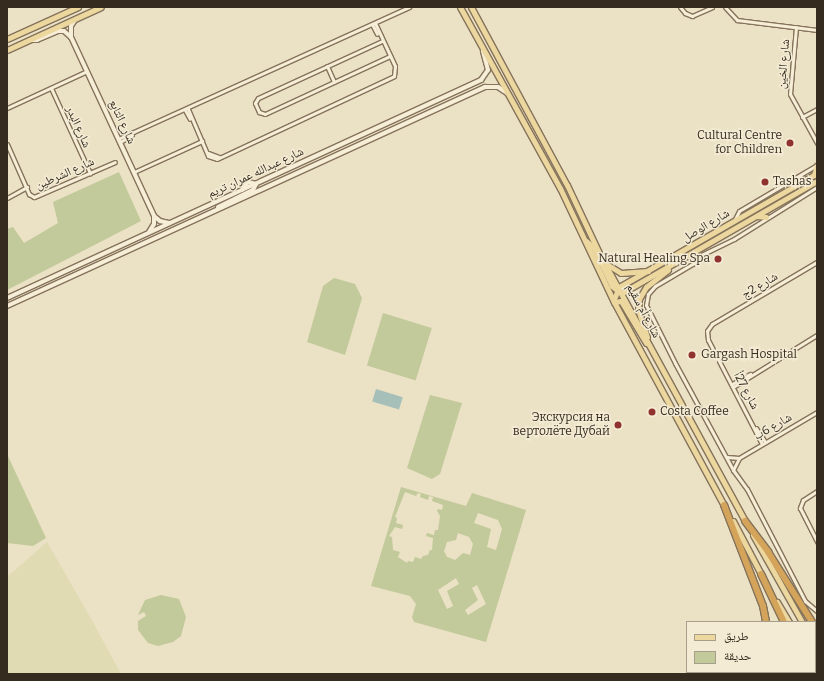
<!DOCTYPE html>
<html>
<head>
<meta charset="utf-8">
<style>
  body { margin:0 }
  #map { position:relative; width:824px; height:681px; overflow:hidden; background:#ebe1c5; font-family:Bitter,"Noto Naskh Arabic",serif }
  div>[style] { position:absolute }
  .farmland>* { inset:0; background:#e0dbb3 }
  .green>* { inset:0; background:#c2c99a; transform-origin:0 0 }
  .water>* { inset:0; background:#a6bfb8; transform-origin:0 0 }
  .roads { filter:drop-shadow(1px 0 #85735c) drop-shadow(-1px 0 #85735c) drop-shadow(0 1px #85735c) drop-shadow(0 -1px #85735c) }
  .minor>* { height:3px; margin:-1.5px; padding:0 1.5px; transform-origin:1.5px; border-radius:1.5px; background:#f7eed8 }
  .tertiary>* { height:4px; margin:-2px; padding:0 2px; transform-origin:2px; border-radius:2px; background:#f7eed8 }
  .primary>* { height:5px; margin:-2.5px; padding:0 2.5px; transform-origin:2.5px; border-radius:2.5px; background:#ecd79f }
  .motorway>* { height:6px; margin:-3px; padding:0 3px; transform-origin:3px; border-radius:3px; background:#d5a45b }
  .dots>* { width:11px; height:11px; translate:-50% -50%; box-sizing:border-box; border:2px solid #f3ebd4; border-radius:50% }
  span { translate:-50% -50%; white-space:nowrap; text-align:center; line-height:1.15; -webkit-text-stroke:3px #f3ebd4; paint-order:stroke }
  .street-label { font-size:12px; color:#362b1f }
  .poi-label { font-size:12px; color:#362b1f }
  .right { translate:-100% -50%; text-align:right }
  .left { translate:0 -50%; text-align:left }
  .frame { position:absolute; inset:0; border:8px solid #362b1f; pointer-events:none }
  .legend { position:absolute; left:686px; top:621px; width:130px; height:52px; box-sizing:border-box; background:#f3ebd4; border:1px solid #a79e8c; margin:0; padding:5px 7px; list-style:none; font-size:12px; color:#362b1f }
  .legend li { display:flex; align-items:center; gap:8px; height:20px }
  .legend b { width:20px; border:1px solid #a79e8c }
</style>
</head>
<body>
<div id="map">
  <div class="farmland">
    <div style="clip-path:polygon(47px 542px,89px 615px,121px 674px,7px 674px,7px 577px)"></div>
  </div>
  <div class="green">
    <div style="clip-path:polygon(119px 172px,141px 221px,7px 290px,7px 229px,13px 227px,24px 243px,58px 223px,53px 202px)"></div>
    <div style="clip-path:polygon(334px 278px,355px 284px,362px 298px,345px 355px,307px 342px,323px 286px)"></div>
    <div style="left:383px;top:313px;width:51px;height:55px;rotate:17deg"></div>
    <div style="clip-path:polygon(430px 395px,462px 403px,440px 474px,432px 479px,407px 468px)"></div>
    <div style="clip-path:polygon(7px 454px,46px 538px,33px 546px,7px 543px)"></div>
    <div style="clip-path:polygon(evenodd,401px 487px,466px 506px,472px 493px,526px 510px,486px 642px,414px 622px,412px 617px,416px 604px,410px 596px,371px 586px,401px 487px,405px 492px,416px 496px,418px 493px,421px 494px,420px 497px,428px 500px,429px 496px,433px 497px,432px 501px,443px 505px,442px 510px,438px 509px,437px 511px,440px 516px,438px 530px,435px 530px,434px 535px,427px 533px,426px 536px,433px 538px,432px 550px,430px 550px,428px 555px,423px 556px,421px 559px,415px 557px,413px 562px,408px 561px,407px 563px,398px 557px,400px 552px,393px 550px,392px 537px,389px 536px,395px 527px,402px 529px,403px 525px,396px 523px,397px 518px,395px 517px,405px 492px,401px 487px,478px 513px,498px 520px,502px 529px,496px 550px,487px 547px,491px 529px,474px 523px,478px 513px,401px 487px,458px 533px,469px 537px,473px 544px,470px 555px,463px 553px,455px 560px,447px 557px,444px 551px,447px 542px,456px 540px,458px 533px,401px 487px,456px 578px,459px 584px,447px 591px,453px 606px,447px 609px,438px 590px,456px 578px,401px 487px,477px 585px,486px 604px,468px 615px,465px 610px,478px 600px,472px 588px,477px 585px)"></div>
    <div style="clip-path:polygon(161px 595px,179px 599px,186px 617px,181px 636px,173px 642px,158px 646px,148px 643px,138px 630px,138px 621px,146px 616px,144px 612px,138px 615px,145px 600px)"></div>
  </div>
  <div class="water">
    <div style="left:376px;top:389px;width:28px;height:13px;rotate:17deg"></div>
  </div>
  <div class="roads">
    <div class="minor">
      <div style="left:680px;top:7px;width:8px;rotate:50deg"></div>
      <div style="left:685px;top:13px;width:8px;rotate:23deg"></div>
      <div style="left:692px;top:16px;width:22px;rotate:-24deg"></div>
      <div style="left:725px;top:7px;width:18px;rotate:47deg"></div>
      <div style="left:737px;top:20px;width:81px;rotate:7.1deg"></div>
      <div style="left:372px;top:24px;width:11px;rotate:63deg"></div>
      <div style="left:796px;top:27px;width:67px;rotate:95.1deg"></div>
      <div style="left:790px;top:94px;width:56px;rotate:61.1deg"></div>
      <div style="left:382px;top:41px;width:136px;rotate:155.3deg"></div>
      <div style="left:258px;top:98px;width:6px;rotate:121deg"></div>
      <div style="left:255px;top:103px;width:10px;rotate:66deg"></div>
      <div style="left:259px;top:112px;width:6px;rotate:18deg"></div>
      <div style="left:265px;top:114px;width:138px;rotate:-24.9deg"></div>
      <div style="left:327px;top:66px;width:17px;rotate:66deg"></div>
      <div style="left:51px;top:88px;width:94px;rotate:65.4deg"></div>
      <div style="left:7px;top:108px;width:88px;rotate:-24.8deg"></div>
      <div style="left:188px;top:109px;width:51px;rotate:66.9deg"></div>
      <div style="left:208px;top:156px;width:9px;rotate:18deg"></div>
      <div style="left:217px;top:159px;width:195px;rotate:-25.1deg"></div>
      <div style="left:394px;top:76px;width:10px;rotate:-84deg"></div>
      <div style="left:395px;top:66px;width:47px;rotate:-114.9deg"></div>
      <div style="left:185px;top:110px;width:10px;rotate:61deg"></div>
      <div style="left:802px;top:117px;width:17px;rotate:-28deg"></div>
      <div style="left:118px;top:139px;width:320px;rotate:-24.4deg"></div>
      <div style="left:120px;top:142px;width:14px;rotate:-30deg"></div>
      <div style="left:7px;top:144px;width:55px;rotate:66.3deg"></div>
      <div style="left:29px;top:194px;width:6px;rotate:31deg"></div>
      <div style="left:34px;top:197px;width:88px;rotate:-23.4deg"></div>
      <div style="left:208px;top:153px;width:12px;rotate:20deg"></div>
      <div style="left:134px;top:172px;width:75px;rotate:-24.5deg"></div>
      <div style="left:817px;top:187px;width:98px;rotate:147.9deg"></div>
      <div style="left:734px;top:239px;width:34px;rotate:154deg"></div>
      <div style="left:703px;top:254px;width:13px;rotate:135deg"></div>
      <div style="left:694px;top:263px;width:45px;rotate:149.5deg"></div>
      <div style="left:655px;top:286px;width:11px;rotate:131deg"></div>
      <div style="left:648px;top:294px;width:11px;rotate:100deg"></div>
      <div style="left:646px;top:305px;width:65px;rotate:63.4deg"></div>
      <div style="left:675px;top:363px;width:122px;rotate:61.5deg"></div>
      <div style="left:733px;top:470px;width:24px;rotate:54deg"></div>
      <div style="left:747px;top:489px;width:126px;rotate:62.6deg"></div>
      <div style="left:805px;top:601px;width:16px;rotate:40deg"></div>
      <div style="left:7px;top:198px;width:23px;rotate:-29deg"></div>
      <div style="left:734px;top:221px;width:11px;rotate:-63deg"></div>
      <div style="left:739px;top:211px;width:91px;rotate:-30.5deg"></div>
      <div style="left:732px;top:384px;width:21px;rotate:-29deg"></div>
      <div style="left:733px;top:387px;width:99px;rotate:-31.8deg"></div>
      <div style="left:756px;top:428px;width:17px;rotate:57deg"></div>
      <div style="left:762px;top:444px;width:117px;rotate:-117.4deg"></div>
      <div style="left:708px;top:340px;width:9px;rotate:-96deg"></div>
      <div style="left:707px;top:331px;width:9px;rotate:-54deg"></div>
      <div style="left:712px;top:324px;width:122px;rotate:-30.6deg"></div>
      <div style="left:727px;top:457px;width:12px;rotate:5deg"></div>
      <div style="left:733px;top:470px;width:13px;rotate:-63deg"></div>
      <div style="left:739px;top:458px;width:91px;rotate:-30.5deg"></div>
      <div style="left:817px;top:491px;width:17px;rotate:147deg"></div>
      <div style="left:803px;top:500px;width:9px;rotate:111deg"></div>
      <div style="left:800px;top:508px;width:38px;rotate:63deg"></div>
    </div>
    <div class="tertiary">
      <div style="left:75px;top:20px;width:7px;rotate:124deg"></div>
      <div style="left:71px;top:26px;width:11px;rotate:90deg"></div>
      <div style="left:71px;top:37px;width:197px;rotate:65.1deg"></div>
      <div style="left:154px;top:216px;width:8px;rotate:40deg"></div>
      <div style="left:160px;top:221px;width:9px;rotate:13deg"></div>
      <div style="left:30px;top:40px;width:7px"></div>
      <div style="left:37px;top:40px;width:23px;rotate:-23deg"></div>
      <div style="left:58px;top:31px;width:6px"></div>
      <div style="left:64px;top:31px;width:9px;rotate:41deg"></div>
      <div style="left:218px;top:207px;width:39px;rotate:-26deg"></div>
      <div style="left:253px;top:190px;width:7px;rotate:-63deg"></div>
      <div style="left:256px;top:184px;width:8px;rotate:-166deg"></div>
      <div style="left:248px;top:182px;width:10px;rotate:127deg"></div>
      <div style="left:149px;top:232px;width:9px;rotate:-58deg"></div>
      <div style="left:154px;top:224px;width:8px;rotate:-90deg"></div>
      <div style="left:7px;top:298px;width:522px;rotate:-24.7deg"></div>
      <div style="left:481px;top:80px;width:12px;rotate:-55deg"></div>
      <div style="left:488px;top:70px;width:20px;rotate:-105deg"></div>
      <div style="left:7px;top:306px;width:526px;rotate:-24.62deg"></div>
      <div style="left:485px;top:87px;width:13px"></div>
      <div style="left:498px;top:87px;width:11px;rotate:34deg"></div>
    </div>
    <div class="primary">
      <div style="left:460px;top:7px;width:207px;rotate:61.1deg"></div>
      <div style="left:560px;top:188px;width:126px;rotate:64.7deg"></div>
      <div style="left:614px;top:302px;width:233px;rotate:61.6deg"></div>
      <div style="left:471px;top:7px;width:202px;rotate:61.7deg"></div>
      <div style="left:567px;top:185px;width:77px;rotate:64.8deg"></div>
      <div style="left:600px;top:255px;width:305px;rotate:61.4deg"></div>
      <div style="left:7px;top:39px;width:78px;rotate:-24.3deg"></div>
      <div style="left:7px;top:50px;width:103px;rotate:-24.6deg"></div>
      <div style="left:814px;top:175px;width:10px;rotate:-73deg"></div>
      <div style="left:757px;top:216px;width:9px;rotate:6deg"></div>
      <div style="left:586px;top:241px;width:9px;rotate:41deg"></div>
      <div style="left:593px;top:247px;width:43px;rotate:64deg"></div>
      <div style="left:612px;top:286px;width:8px;rotate:40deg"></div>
      <div style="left:608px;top:265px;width:15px;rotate:32deg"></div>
      <div style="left:621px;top:273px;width:27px;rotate:-4deg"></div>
      <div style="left:622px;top:293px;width:225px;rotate:-29.9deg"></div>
      <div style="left:614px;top:299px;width:13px;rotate:-67deg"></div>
      <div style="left:619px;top:287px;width:228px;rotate:-29.9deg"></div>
      <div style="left:614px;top:302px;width:7px;rotate:-8deg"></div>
      <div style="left:621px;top:301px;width:49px;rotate:59.2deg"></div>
      <div style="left:647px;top:337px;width:28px;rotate:-108deg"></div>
      <div style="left:638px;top:310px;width:11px;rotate:-85deg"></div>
      <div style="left:639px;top:299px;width:14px;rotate:-60deg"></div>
      <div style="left:646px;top:287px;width:28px;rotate:-38deg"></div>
      <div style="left:733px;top:521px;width:62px;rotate:62.2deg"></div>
      <div style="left:753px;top:535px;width:100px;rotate:60.6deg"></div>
      <div style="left:777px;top:602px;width:23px;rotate:59deg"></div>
      <div style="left:815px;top:637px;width:3px;rotate:45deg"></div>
      <div style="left:812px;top:672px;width:2px;rotate:63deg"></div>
    </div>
    <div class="motorway">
      <div style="left:724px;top:505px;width:108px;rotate:68.9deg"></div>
      <div style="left:763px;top:606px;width:16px;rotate:79deg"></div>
      <div style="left:745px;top:521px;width:39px;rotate:53deg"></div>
      <div style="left:768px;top:552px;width:83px;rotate:57.8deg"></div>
      <div style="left:761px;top:574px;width:53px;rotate:64.4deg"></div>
      <div style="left:815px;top:667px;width:2px;rotate:-27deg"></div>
      <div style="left:763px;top:674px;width:2px;rotate:-90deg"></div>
      <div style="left:796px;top:674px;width:4px;rotate:-27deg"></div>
    </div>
  </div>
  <div class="dots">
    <div style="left:790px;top:143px;background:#903330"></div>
    <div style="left:765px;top:182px;background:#903330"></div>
    <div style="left:718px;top:259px;background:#903330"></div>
    <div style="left:692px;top:355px;background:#903330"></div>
    <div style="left:652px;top:412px;background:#903330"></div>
    <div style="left:618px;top:425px;background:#903330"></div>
  </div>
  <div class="street-label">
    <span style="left:784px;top:64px;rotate:-85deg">شارع الخين</span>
    <span style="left:122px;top:122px;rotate:65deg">شارع التابع</span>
    <span style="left:78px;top:127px;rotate:66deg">شارع البدر</span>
    <span style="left:256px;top:173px;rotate:-25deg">شارع عبدالله عمران تريم</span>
    <span style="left:65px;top:174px;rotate:-24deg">شارع الشرطين</span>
    <span style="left:706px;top:226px;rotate:-31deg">شارع الوصل</span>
    <span style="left:760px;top:286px;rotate:-31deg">شارع 2ج</span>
    <span style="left:643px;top:311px;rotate:62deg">شارع أم سقيم</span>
    <span style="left:746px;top:391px;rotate:62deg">شارع 27أ</span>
    <span style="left:773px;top:427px;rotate:-30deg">شارع 6ب</span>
  </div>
  <div class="poi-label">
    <span class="right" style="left:782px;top:143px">Cultural Centre<br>for Children</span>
    <span class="left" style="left:773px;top:182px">Tashas</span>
    <span class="right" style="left:710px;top:259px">Natural Healing Spa</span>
    <span class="left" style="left:701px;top:355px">Gargash Hospital</span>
    <span class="left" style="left:660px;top:412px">Costa Coffee</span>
    <span class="right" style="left:610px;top:425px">Экскурсия на<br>вертолёте Дубай</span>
  </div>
  <div class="frame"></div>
  <ul class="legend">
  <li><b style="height:5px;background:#ecd79f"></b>طريق</li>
  <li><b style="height:11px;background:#c2c99a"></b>حديقة</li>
  </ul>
</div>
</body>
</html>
